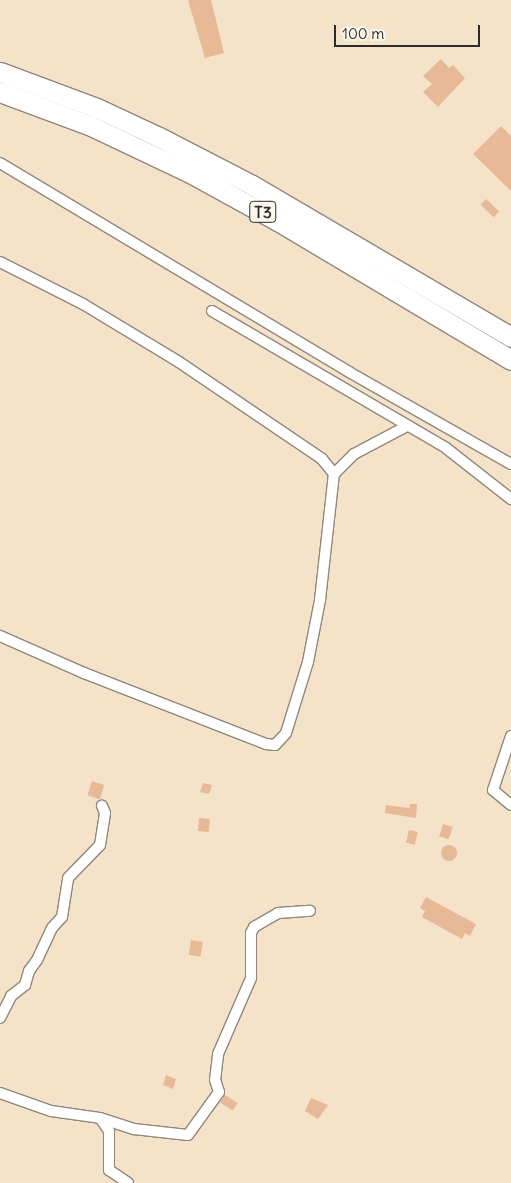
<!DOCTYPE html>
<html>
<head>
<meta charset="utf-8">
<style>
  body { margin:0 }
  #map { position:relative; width:511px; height:1183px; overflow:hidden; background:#f5e3c9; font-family:Delius,sans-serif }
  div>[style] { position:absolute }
  .building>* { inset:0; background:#e8b996; transform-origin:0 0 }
  .round { border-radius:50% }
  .roads { filter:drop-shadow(1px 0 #90877a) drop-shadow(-1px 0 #90877a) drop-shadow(0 1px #90877a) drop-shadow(0 -1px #90877a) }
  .street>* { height:10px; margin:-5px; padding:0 5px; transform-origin:5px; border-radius:5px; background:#fff }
  .highway>* { height:19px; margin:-9.5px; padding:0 9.5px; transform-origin:9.5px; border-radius:9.5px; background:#fff }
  span { translate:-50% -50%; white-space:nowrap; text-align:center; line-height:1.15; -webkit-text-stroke:4px #fbf7ec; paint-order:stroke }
  .shield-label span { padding:1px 4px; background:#fbf7ec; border:1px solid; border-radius:4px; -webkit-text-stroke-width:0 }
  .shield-label { font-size:16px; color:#2b2b2b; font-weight:700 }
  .scale { position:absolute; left:334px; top:25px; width:146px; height:22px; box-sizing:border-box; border:2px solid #2b2b2b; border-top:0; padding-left:6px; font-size:15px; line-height:18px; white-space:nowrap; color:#2b2b2b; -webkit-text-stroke:4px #fbf7ec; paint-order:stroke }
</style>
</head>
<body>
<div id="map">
  <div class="building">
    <div style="clip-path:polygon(188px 0,211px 0,224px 53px,205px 58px)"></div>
    <div style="clip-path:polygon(441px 59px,449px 68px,453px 65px,465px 78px,438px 107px,423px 92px,432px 84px,423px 76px)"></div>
    <div style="clip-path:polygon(501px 126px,511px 136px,511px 191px,473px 154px)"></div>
    <div style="left:486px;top:199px;width:18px;height:8px;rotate:43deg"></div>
    <div style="left:92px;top:781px;width:13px;height:15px;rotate:18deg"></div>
    <div style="clip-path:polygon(203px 783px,212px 785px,209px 794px,200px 792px)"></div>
    <div style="clip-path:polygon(410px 804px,417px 804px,416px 818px,385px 813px,386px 805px,409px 808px)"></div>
    <div style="left:199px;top:818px;width:11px;height:13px;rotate:5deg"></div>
    <div style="left:443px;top:824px;width:10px;height:13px;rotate:17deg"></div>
    <div style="left:409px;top:830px;width:9px;height:13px;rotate:13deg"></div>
    <div class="round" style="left:441px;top:845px;width:16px;height:16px"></div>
    <div style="clip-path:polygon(426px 897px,476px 924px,470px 936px,465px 933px,462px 939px,422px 917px,425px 911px,420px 908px)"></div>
    <div style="left:191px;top:940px;width:12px;height:15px;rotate:9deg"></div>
    <div style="clip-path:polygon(166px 1075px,176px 1079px,173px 1089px,163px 1085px)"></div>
    <div style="left:225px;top:1095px;width:15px;height:9px;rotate:32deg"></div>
    <div style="clip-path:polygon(311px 1098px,328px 1105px,318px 1119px,305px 1111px)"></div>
  </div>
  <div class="roads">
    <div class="street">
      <div style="left:0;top:163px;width:407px;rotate:30.9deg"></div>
      <div style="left:349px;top:372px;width:186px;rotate:29.6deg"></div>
      <div style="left:0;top:262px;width:93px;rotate:26.8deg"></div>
      <div style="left:83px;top:304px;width:112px;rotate:31.1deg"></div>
      <div style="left:179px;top:362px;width:173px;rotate:34.1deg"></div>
      <div style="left:322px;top:459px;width:19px;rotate:51deg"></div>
      <div style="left:212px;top:311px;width:271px;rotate:30.3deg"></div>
      <div style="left:446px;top:448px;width:83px;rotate:38.1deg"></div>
      <div style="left:0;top:636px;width:92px;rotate:23.8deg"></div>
      <div style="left:84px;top:673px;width:195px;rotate:21.3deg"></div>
      <div style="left:266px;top:744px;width:9px;rotate:6deg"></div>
      <div style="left:275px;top:745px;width:16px;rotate:-47deg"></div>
      <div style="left:286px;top:733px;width:74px;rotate:-72.8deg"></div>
      <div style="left:308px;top:662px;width:63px;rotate:-79deg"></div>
      <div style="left:320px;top:600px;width:127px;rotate:-83.7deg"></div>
      <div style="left:334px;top:474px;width:28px;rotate:-45deg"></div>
      <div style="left:354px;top:454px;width:60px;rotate:-27.8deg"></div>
      <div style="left:511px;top:736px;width:57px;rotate:108.4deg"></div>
      <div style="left:493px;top:790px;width:23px;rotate:40deg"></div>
      <div style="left:0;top:1018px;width:25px;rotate:-63deg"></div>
      <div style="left:11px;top:996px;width:18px;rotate:-38deg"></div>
      <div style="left:25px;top:985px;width:15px;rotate:-74deg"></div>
      <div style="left:29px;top:971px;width:14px;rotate:-54deg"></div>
      <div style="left:37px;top:960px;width:35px;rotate:-65deg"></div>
      <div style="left:52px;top:928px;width:15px;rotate:-48deg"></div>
      <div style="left:62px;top:917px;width:39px;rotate:-81deg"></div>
      <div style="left:68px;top:878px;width:46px;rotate:-45.9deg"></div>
      <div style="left:100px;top:845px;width:32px;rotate:-81deg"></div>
      <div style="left:105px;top:813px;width:8px;rotate:-113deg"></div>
      <div style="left:0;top:1093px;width:54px;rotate:19.4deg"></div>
      <div style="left:51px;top:1111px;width:49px;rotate:8.1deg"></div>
      <div style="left:100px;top:1118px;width:36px;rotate:18deg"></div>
      <div style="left:134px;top:1129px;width:54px;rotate:6.3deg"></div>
      <div style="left:188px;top:1135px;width:53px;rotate:-54.2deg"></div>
      <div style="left:219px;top:1092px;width:13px;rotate:-108deg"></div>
      <div style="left:215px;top:1080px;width:26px;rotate:-83deg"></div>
      <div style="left:218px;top:1054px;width:83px;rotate:-66.5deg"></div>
      <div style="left:251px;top:978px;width:45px;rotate:-90deg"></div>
      <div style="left:251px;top:933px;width:7px;rotate:-63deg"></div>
      <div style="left:254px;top:927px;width:28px;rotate:-30deg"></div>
      <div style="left:278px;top:913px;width:32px;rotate:-4deg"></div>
      <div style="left:100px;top:1118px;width:16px;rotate:55deg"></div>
      <div style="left:109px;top:1131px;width:39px;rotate:90deg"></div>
      <div style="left:109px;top:1170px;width:23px;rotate:34deg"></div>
    </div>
    <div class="highway">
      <div style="left:0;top:72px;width:103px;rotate:20.4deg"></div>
      <div style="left:97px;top:108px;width:68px;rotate:25.1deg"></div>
      <div style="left:159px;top:137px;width:105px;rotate:27.3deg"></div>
      <div style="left:252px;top:185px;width:300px;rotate:30.4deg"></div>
      <div style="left:0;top:92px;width:97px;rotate:20.5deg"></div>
      <div style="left:91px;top:126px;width:112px;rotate:25.4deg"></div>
      <div style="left:192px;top:174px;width:98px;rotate:28.7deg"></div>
      <div style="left:278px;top:221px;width:271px;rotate:30.8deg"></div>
    </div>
  </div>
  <div class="shield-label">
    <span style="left:263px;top:212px">T3</span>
  </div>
  <div class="scale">100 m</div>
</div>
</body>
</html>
